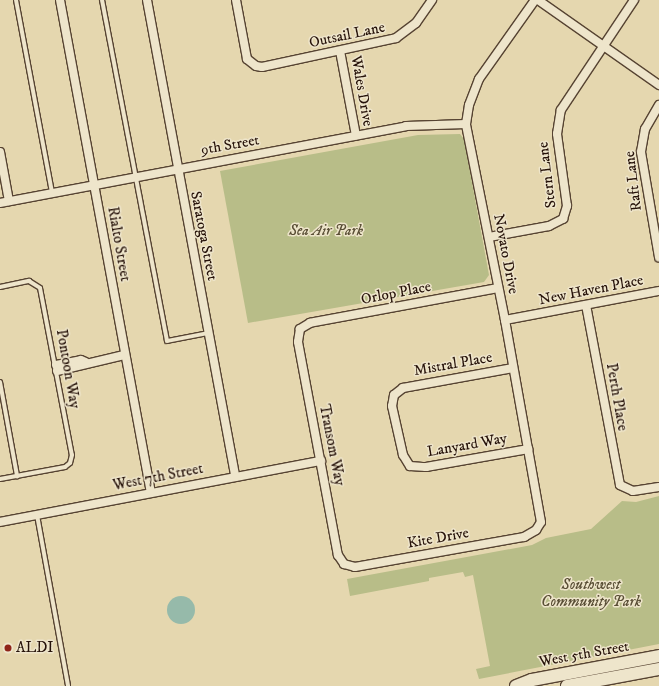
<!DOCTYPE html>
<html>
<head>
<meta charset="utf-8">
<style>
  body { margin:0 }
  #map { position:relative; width:659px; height:686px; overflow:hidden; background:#e5d7af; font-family:"IM FELL DW Pica",serif }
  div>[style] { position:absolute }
  .green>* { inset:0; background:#b8bd88 }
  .water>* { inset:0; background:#96baaa }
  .round { border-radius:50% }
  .roads { filter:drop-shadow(1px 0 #564332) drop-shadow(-1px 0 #564332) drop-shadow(0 1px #564332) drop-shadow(0 -1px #564332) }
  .service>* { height:4px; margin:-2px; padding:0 2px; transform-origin:2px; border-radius:2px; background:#eee5cb }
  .minor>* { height:8px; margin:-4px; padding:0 4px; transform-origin:4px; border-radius:4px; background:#eee5cb }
  .secondary>* { height:12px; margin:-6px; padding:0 6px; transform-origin:6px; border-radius:6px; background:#eee5cb }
  .dots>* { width:11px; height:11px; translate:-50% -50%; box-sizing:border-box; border:2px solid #eee5cb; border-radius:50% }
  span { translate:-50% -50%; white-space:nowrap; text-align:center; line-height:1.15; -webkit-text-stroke:3px #eee5cb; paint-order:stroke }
  .street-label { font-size:15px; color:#261209 }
  .park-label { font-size:15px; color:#594e35; font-style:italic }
  .poi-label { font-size:15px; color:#261209 }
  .left { translate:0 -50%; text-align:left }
</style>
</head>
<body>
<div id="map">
  <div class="green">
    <div style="clip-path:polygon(460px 134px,464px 139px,489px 275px,484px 282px,248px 323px,220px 171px,418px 135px)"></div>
    <div style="clip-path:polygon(659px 496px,659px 644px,479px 679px,476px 669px,490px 666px,473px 575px,465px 577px,463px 572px,429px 578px,429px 581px,350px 596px,347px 579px,532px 545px,546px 538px,591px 529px,622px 501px,636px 502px)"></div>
  </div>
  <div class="water">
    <div class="round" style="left:167px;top:596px;width:28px;height:28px"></div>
  </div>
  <div class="roads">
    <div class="service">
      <div style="left:16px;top:0;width:196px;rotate:79.4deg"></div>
      <div style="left:102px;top:0;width:347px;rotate:79.2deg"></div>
      <div style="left:167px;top:341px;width:42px;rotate:-11deg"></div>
      <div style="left:0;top:287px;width:30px;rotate:-12deg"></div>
      <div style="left:29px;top:281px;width:13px;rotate:32deg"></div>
      <div style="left:40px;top:288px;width:170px;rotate:79.2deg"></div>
      <div style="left:72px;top:455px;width:8px;rotate:104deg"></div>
      <div style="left:70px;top:463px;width:6px;rotate:141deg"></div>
      <div style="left:65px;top:467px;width:66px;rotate:169.5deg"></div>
      <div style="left:0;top:382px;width:96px;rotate:79.7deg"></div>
      <div style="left:37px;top:515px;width:174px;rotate:79.7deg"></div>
    </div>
    <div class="minor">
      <div style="left:60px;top:0;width:501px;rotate:79.54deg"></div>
      <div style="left:147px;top:0;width:485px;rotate:79.5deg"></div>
      <div style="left:236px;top:0;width:60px;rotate:79.4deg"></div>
      <div style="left:247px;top:59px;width:11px;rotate:38deg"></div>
      <div style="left:256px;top:66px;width:6px;rotate:9deg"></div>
      <div style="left:262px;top:67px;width:137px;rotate:-12.2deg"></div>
      <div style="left:396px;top:38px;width:25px;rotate:-37deg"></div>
      <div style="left:416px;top:23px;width:28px;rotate:-55deg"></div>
      <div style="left:538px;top:0;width:148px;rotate:35.1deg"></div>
      <div style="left:340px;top:51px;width:86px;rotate:79.3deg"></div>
      <div style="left:659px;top:105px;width:28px;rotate:120deg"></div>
      <div style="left:645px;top:129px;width:23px;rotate:100deg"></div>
      <div style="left:641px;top:152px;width:107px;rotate:80.3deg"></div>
      <div style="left:0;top:152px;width:50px;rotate:79.6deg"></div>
      <div style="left:0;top:203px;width:413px;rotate:-10.7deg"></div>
      <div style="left:406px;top:126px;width:60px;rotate:-1.9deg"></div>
      <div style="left:489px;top:237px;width:61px;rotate:-10.4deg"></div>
      <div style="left:549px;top:226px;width:16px;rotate:-27deg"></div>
      <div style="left:563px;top:219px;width:14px;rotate:-73deg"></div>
      <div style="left:567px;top:206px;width:73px;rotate:-97.9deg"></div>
      <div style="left:557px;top:134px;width:24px;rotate:-81deg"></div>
      <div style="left:561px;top:110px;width:132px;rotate:-56.4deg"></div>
      <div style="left:498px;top:288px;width:191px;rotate:169.5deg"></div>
      <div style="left:310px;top:323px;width:12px;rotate:149deg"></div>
      <div style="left:300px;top:329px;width:13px;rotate:99deg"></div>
      <div style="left:298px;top:342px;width:217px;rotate:79.4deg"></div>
      <div style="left:338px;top:555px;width:11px;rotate:56deg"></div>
      <div style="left:344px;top:564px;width:11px;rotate:15deg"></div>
      <div style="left:355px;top:567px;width:172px;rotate:-10.1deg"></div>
      <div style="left:524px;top:537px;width:14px;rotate:-30deg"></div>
      <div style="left:536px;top:530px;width:9px;rotate:-58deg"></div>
      <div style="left:541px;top:522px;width:205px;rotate:-100.1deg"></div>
      <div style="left:505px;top:320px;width:200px;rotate:-101.3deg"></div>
      <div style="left:466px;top:124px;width:19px;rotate:-81deg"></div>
      <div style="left:469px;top:105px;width:28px;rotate:-69deg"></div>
      <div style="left:479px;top:79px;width:97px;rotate:-54.7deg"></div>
      <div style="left:586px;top:305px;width:183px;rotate:79.3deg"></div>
      <div style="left:620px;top:485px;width:14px;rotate:25deg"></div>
      <div style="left:633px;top:491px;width:26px;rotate:-9deg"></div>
      <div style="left:505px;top:320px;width:157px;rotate:-10.7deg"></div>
      <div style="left:56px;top:365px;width:25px;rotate:-11deg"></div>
      <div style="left:81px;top:360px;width:5px;rotate:22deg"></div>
      <div style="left:513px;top:368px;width:112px;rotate:169.7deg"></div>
      <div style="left:403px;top:388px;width:11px;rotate:142deg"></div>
      <div style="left:394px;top:395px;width:11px;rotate:100deg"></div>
      <div style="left:392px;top:406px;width:50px;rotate:77.3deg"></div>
      <div style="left:403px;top:455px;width:13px;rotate:58deg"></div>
      <div style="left:410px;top:466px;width:16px;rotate:4deg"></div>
      <div style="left:426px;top:467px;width:104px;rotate:-10deg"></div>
      <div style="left:57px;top:371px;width:69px;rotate:-13.4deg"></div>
      <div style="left:0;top:522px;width:327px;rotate:-10.8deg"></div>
    </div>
    <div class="secondary">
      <div style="left:516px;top:686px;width:17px;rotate:-21deg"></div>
      <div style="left:532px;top:680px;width:129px;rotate:-10.7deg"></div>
      <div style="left:567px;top:686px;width:94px;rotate:-10.5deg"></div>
    </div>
  </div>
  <div class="dots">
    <div style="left:8px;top:648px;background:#8f2418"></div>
  </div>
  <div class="street-label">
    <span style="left:347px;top:35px;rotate:-12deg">Outsail Lane</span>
    <span style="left:362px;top:91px;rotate:80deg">Wales Drive</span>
    <span style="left:230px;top:145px;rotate:-10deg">9th Street</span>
    <span style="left:547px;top:175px;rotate:-97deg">Stern Lane</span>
    <span style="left:633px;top:181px;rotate:-97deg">Raft Lane</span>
    <span style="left:204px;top:236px;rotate:79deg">Saratoga Street</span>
    <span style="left:119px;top:244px;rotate:80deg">Rialto Street</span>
    <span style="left:506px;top:254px;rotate:79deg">Novato Drive</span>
    <span style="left:591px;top:290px;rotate:-11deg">New Haven Place</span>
    <span style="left:396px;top:293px;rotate:-11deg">Orlop Place</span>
    <span style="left:453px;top:364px;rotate:-10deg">Mistral Place</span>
    <span style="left:68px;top:369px;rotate:80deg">Pontoon Way</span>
    <span style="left:617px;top:397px;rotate:80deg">Perth Place</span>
    <span style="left:332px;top:445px;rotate:79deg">Transom Way</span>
    <span style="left:467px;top:445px;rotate:-10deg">Lanyard Way</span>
    <span style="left:158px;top:477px;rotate:-11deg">West 7th Street</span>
    <span style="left:438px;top:538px;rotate:-10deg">Kite Drive</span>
    <span style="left:584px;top:654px;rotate:-10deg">West 5th Street</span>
  </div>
  <div class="park-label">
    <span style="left:326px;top:231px">Sea Air Park</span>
    <span style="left:591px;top:593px">Southwest<br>Community Park</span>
  </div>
  <div class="poi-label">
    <span class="left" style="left:16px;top:648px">ALDI</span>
  </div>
</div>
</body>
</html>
